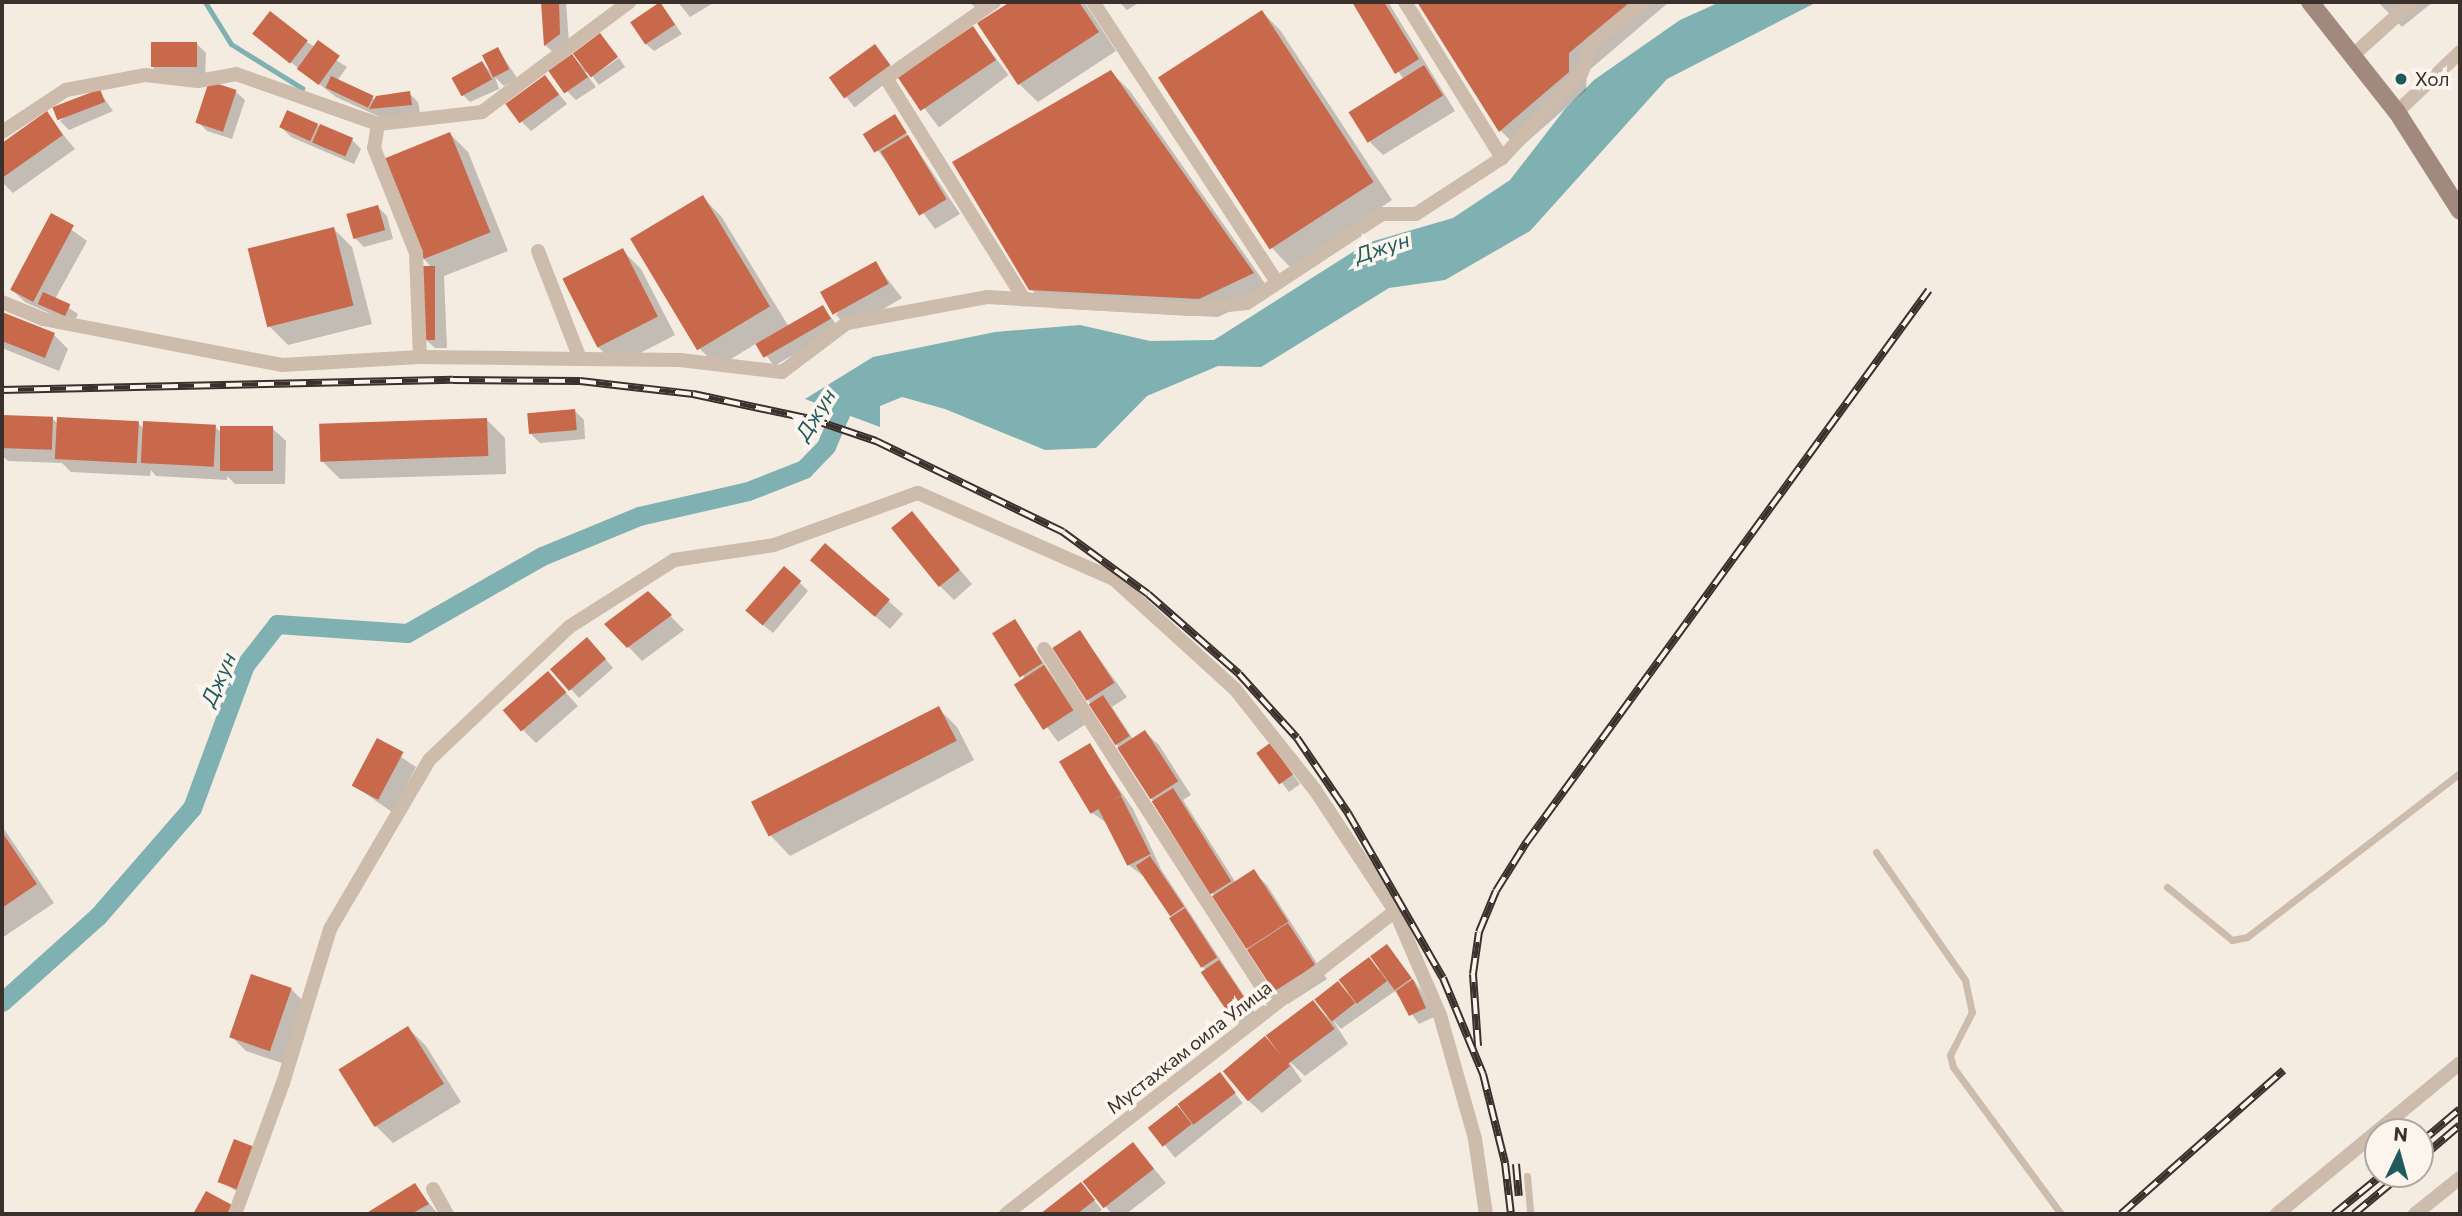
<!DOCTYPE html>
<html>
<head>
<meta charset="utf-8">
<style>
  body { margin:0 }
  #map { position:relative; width:2462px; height:1216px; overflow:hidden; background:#f4ebe1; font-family:Commissioner,sans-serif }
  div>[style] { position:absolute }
  .water>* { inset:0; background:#7fb0b2 }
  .shadow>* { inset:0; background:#0003; transform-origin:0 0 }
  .stream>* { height:5px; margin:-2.5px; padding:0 2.5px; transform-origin:2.5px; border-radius:2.5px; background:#7fb0b2 }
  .canal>* { height:19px; margin:-9.5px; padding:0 9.5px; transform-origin:9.5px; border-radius:9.5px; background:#7fb0b2 }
  .building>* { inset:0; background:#c8694b; transform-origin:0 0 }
  .lane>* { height:7px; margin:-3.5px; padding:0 3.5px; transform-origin:3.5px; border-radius:3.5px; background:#cdbbac }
  .street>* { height:14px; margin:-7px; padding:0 7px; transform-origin:7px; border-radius:7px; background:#cdbbac }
  .secondary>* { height:18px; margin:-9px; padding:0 9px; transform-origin:9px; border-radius:9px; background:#a18a7d }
  .rail>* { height:8px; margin-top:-4px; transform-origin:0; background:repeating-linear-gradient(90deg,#fbf5ee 0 16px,#3b302b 0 32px); box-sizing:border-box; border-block:2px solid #3b302b }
  .dots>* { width:19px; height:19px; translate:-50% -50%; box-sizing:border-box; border:4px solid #fbf5ee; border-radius:50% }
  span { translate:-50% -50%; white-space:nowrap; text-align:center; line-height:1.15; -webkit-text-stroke:7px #fbf5ee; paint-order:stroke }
  .poi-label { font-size:19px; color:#3b302b }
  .left { translate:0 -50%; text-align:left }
  .street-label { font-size:19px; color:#3b302b }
  .water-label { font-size:21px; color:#1f5a5e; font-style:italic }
  .frame { position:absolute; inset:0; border:4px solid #3b302b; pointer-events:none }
  .north { position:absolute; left:2364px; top:1118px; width:70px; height:70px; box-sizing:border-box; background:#fbf5ee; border:2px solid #aea6a0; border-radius:50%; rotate:5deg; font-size:19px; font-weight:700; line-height:28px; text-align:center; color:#3b302b }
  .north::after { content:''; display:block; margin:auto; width:24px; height:32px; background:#1f5a5e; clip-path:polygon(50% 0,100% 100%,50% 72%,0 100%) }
</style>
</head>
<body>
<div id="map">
  <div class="water">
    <div style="clip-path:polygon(1720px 2px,1817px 2px,1667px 79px,1530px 231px,1445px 280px,1389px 288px,1261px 367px,1218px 366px,1147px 396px,1096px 448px,1045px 450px,945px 409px,902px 397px,880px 406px,880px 427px,805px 399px,873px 357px,995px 332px,1080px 325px,1150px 341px,1214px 340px,1367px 243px,1453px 218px,1510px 180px,1565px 109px,1594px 80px,1680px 20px)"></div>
  </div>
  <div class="shadow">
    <div style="clip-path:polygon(543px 2px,566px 2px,569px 43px,554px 53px,545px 45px)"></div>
    <div style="clip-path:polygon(678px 2px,715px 2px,690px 17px)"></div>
    <div style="clip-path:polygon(969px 2px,985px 2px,976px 8px)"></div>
    <div style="clip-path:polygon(1013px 2px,1084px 2px,1116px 51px,1038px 102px,1019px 84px,979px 24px)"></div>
    <div style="clip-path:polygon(1119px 2px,1140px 2px,1127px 10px)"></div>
    <div style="clip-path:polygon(1354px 2px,1388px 2px,1455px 111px,1383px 155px,1370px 142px,1404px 80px)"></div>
    <div style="clip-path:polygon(1419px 2px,1669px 2px,1587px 72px,1586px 90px,1519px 149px,1501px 131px)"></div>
    <div style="clip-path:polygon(2378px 2px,2433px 2px,2402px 27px)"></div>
    <div style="clip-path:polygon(660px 3px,682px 34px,654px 51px,645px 43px)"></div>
    <div style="clip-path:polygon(1262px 12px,1280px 30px,1392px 200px,1290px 267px,1272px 248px,1160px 78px)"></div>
    <div style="left:973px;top:28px;width:59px;height:87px;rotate:53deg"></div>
    <div style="clip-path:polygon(254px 34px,307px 42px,347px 67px,337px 81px,376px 100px,409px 93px,418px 102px,420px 113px,380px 117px,336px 97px)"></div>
    <div style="clip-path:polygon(600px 35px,617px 55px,591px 74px,585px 72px,596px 87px,576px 100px,567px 91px,572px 56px,585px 69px)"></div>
    <div style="clip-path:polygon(197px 44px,206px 53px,205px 77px,161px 76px,153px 67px)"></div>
    <div style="left:875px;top:46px;width:36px;height:54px;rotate:52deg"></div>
    <div style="clip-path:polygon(498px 49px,517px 78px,504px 86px,495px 77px,499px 89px,470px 102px,461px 93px,482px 63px,491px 72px)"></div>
    <div style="left:619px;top:58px;width:11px;height:32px;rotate:56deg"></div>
    <div style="clip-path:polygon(1111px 72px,1130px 91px,1271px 292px,1218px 317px,1050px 308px,1031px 289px)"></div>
    <div style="clip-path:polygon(545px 77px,567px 104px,531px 131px,522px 122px)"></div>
    <div style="clip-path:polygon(99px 91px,113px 111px,69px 130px,60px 121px)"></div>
    <div style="clip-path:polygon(236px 92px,245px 100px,232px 139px,207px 131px,198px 122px)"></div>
    <div style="clip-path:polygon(46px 114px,75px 149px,13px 193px,2px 182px,2px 145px)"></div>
    <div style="clip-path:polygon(895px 116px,960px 214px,935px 229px,866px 134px)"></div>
    <div style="clip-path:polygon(317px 125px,352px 140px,361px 149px,354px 164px,291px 137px,282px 128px)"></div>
    <div style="clip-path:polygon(450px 134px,468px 152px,508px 251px,444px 276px,447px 348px,435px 348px,426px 340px,432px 268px,423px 258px)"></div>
    <div style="clip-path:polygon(702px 197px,721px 216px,789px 327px,823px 307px,839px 328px,774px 366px,757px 343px,718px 367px,699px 348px)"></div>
    <div style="clip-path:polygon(378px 207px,387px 216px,393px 239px,364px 247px,355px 238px)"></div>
    <div style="clip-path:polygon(51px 215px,87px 241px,55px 299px,78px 314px,73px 324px,25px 302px,11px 289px)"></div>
    <div style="clip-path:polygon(333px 228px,352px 247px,372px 324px,288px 345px,270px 327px)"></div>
    <div style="clip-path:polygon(622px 250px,641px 269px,675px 335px,617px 365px,598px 347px)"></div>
    <div style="clip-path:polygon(875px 263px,902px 298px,849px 329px,836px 315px)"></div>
    <div style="clip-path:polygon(2px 314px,54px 335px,68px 349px,59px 371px,2px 348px)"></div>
    <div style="clip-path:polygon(575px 411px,584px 420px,585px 439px,540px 443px,531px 434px)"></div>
    <div style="clip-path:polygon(2px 417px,53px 419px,58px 424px,138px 423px,144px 429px,215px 427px,222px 433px,272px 428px,286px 441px,285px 484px,235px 484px,227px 476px,227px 480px,156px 476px,151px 470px,150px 476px,71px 472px,62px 463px,8px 461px,2px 455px)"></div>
    <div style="clip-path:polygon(487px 420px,505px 438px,506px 474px,340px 479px,321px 460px)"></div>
    <div style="clip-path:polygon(912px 514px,972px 584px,954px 600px,940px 586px)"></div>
    <div style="clip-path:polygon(825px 545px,903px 614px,890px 629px,826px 574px)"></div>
    <div style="clip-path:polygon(799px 582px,808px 591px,773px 633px,757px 620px)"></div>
    <div style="clip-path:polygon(648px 593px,684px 630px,642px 661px,607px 624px)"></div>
    <div style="clip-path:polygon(1015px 622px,1086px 724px,1058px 742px,1016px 684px,1024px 679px)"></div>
    <div style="clip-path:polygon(1080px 632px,1127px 697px,1112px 707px,1133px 739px,1145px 732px,1159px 745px,1191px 795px,1183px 800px,1236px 883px,1253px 872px,1267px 885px,1327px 979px,1288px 1004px,1275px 990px,1088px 700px)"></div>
    <div style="clip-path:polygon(596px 648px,613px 668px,579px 698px,553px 669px)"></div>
    <div style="clip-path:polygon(548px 673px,578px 706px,536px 743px,522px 729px)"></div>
    <div style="clip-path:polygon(939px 709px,957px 727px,974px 760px,790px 856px,772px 837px,755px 805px)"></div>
    <div style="clip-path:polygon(377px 741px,416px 767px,392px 812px,353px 785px)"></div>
    <div style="clip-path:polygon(1089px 746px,1133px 809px,1161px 869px,1260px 1020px,1244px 1031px,1146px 878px,1130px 866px,1108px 824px,1091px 812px)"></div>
    <div style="clip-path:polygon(1259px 752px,1278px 754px,1300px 784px,1289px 792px)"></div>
    <div style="clip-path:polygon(2px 826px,54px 903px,2px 938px)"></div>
    <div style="clip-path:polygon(1387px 946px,1421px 990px,1434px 1017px,1419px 1024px,1395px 991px,1341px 1029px,1332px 1019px,1348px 1044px,1305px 1076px,1287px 1059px,1302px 1081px,1262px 1113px,1248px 1100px,1265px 1038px,1282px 1056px,1313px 1002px,1327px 1017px,1338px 983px,1348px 993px,1368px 960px,1379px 971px)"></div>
    <div style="clip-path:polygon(291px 989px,305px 1003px,285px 1064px,246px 1051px,232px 1037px)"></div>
    <div style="clip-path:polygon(408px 1028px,426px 1046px,461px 1102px,393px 1143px,375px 1125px,340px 1069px)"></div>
    <div style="left:1220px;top:1075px;width:36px;height:87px;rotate:51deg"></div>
    <div style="clip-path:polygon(235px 1142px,247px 1198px,220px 1181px)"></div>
    <div style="clip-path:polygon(1133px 1144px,1166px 1183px,1126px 1214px,1112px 1214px,1105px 1206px)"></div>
    <div style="clip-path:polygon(1081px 1184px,1102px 1210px,1096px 1214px,1043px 1214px)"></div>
    <div style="clip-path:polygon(414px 1185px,438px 1214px,368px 1214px)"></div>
  </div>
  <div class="stream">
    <div style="left:205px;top:2px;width:49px;rotate:58.2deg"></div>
    <div style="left:231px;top:44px;width:84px;rotate:31.8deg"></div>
  </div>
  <div class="canal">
    <div style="left:2px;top:1002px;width:129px;rotate:-41.9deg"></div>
    <div style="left:98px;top:916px;width:143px;rotate:-49deg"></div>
    <div style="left:192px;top:808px;width:153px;rotate:-69.7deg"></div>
    <div style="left:245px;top:665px;width:52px;rotate:-52deg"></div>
    <div style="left:277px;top:624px;width:130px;rotate:4deg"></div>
    <div style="left:407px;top:633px;width:155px;rotate:-29.7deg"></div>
    <div style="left:542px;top:556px;width:105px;rotate:-22.4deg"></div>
    <div style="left:639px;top:516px;width:112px;rotate:-12.9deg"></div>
    <div style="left:748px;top:491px;width:60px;rotate:-21.4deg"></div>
    <div style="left:804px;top:469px;width:32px;rotate:-46deg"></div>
    <div style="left:826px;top:446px;width:48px;rotate:-66.6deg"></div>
    <div style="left:845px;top:402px;width:13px;rotate:-39deg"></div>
  </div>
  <div class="building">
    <div style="clip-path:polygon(541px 2px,559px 2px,560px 34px,544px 46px)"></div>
    <div style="left:660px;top:2px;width:27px;height:36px;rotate:56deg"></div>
    <div style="clip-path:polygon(1010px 2px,1079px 2px,1099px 32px,1018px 85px,977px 23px)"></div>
    <div style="clip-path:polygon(1352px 2px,1384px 2px,1419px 59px,1395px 74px)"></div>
    <div style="clip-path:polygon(1417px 2px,1630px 2px,1569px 53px,1569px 72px,1499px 132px)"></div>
    <div style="left:1262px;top:10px;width:205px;height:124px;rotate:57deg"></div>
    <div style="left:270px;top:11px;width:48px;height:29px;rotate:38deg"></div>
    <div style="left:973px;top:26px;width:41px;height:91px;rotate:56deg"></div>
    <div style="left:600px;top:33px;width:30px;height:34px;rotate:53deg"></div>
    <div style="left:318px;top:40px;width:27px;height:36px;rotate:36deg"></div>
    <div style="left:151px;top:42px;width:46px;height:25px"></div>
    <div style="left:875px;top:44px;width:26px;height:57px;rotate:54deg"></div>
    <div style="left:498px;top:47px;width:25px;height:18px;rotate:63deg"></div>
    <div style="left:572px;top:54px;width:28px;height:29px;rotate:55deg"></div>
    <div style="left:482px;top:61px;width:21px;height:35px;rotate:61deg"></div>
    <div style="left:1424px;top:65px;width:36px;height:89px;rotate:58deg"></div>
    <div style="clip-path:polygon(1111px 70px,1254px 273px,1199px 299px,1029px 290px,952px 162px)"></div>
    <div style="left:545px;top:75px;width:24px;height:49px;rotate:54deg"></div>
    <div style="left:331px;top:76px;width:47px;height:13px;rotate:25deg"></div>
    <div style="left:209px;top:81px;width:29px;height:44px;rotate:18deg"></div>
    <div style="left:100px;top:89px;width:14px;height:51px;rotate:69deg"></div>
    <div style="clip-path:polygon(410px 91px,412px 105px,369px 109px,376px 96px)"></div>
    <div style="left:287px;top:110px;width:34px;height:19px;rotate:24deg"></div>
    <div style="clip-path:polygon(47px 111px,63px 135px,2px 178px,2px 143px)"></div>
    <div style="left:895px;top:114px;width:22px;height:38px;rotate:58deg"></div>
    <div style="left:320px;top:124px;width:36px;height:20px;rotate:23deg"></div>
    <div style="left:450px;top:132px;width:108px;height:72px;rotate:68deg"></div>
    <div style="left:908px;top:135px;width:75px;height:32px;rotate:59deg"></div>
    <div style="left:703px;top:195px;width:130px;height:85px;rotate:59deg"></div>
    <div style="left:378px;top:205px;width:26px;height:33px;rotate:74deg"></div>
    <div style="left:51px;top:213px;width:26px;height:87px;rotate:28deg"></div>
    <div style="left:334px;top:227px;width:81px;height:89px;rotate:76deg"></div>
    <div style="left:623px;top:248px;width:77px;height:68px;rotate:63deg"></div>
    <div style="left:876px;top:261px;width:26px;height:64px;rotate:61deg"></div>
    <div style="left:421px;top:266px;width:14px;height:74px"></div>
    <div style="left:43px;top:292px;width:30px;height:13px;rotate:24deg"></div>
    <div style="left:823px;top:305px;width:16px;height:78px;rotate:60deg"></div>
    <div style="clip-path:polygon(2px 312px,55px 333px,45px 358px,2px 341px)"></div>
    <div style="left:575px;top:409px;width:21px;height:48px;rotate:85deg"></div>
    <div style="left:2px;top:415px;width:51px;height:33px;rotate:2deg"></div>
    <div style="left:57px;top:417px;width:82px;height:42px;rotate:3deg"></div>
    <div style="left:487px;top:418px;width:38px;height:168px;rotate:88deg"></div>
    <div style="left:143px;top:421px;width:73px;height:42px;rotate:3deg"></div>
    <div style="left:220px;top:426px;width:53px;height:45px"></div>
    <div style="left:912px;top:511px;width:76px;height:27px;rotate:51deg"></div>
    <div style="left:825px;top:543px;width:86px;height:23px;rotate:41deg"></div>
    <div style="left:784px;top:566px;width:23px;height:59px;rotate:41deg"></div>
    <div style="clip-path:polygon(648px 591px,672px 615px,627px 648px,604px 624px)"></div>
    <div style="left:1015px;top:619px;width:52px;height:27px;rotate:58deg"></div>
    <div style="left:1080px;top:630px;width:63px;height:33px;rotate:57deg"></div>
    <div style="left:587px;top:637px;width:29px;height:49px;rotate:49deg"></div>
    <div style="left:1044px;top:665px;width:54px;height:36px;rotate:57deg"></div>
    <div style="left:548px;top:671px;width:28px;height:60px;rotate:49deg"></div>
    <div style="left:1103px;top:695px;width:49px;height:17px;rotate:57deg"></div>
    <div style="left:939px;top:706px;width:39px;height:211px;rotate:63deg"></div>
    <div style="left:1145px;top:730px;width:61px;height:33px;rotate:57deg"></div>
    <div style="left:377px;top:738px;width:30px;height:54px;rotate:28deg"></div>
    <div style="left:1090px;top:743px;width:61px;height:36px;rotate:59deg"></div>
    <div style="left:1270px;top:743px;width:39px;height:17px;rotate:54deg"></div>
    <div style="left:1173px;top:788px;width:110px;height:25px;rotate:58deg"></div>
    <div style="left:1121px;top:796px;width:65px;height:26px;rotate:63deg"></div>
    <div style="clip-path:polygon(2px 832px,37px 884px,2px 908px)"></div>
    <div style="left:1150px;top:856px;width:61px;height:17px;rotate:56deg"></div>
    <div style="left:1254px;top:869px;width:63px;height:50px;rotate:57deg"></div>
    <div style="left:1185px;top:908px;width:59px;height:19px;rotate:57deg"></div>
    <div style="left:1288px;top:923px;width:50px;height:49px;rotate:57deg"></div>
    <div style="left:1387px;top:944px;width:42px;height:21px;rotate:54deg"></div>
    <div style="left:1369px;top:957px;width:30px;height:38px;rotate:53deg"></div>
    <div style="left:1219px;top:960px;width:61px;height:22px;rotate:56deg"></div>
    <div style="left:251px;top:974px;width:43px;height:67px;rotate:19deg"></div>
    <div style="clip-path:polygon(1413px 979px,1426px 1008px,1409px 1016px,1396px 991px)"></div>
    <div style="left:1338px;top:981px;width:28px;height:30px;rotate:52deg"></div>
    <div style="left:1313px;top:1000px;width:36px;height:59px;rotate:53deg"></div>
    <div style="left:408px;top:1026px;width:68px;height:82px;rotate:58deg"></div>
    <div style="left:1265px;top:1036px;width:39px;height:55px;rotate:50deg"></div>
    <div style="left:1220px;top:1072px;width:26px;height:53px;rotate:53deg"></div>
    <div style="left:1177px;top:1105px;width:24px;height:37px;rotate:52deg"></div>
    <div style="left:234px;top:1139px;width:22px;height:46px;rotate:21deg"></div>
    <div style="left:1133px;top:1142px;width:34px;height:64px;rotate:52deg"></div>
    <div style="clip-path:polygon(1081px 1182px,1095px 1200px,1077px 1214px,1040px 1214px)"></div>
    <div style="clip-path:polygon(415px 1183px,429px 1204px,411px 1214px,365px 1214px)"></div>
    <div style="clip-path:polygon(206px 1191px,232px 1205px,228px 1214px,193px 1214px)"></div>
  </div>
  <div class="lane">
    <div style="left:1876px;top:852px;width:156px;rotate:55.2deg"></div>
    <div style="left:1965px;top:980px;width:33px;rotate:78deg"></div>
    <div style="left:1972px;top:1012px;width:48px;rotate:117.1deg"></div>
    <div style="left:1950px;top:1055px;width:12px;rotate:76deg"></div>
    <div style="left:1953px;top:1067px;width:182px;rotate:53.7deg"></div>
    <div style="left:2167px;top:887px;width:84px;rotate:39.2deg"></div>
    <div style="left:2232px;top:940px;width:15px;rotate:-11deg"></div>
    <div style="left:2247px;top:937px;width:269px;rotate:-37.6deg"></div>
    <div style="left:1527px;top:1176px;width:38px;rotate:85deg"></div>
  </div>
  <div class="street">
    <div style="left:994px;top:2px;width:132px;rotate:144.9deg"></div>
    <div style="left:886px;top:78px;width:261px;rotate:58deg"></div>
    <div style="left:1093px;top:2px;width:335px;rotate:56.7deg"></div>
    <div style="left:1405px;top:2px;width:184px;rotate:58.1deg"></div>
    <div style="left:2352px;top:56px;width:81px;rotate:-42deg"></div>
    <div style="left:2397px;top:112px;width:87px;rotate:-43.6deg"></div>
    <div style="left:378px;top:124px;width:24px;rotate:99deg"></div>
    <div style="left:374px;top:148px;width:113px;rotate:68.2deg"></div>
    <div style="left:416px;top:253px;width:104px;rotate:87.8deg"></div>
    <div style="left:2px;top:132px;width:77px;rotate:-33.3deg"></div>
    <div style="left:66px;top:90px;width:80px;rotate:-10.8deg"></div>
    <div style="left:145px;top:75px;width:53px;rotate:6.5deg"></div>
    <div style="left:198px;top:81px;width:39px;rotate:-10deg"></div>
    <div style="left:236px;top:74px;width:151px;rotate:19.4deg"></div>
    <div style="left:378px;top:124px;width:105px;rotate:-6.6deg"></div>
    <div style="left:482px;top:112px;width:184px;rotate:-36.8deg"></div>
    <div style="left:538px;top:251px;width:116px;rotate:68.7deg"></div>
    <div style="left:2px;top:302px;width:44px;rotate:22.5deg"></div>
    <div style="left:43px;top:319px;width:243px;rotate:10.9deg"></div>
    <div style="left:282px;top:365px;width:138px;rotate:-3.3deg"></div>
    <div style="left:420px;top:357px;width:160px;rotate:0.7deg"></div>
    <div style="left:580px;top:359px;width:100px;rotate:0.6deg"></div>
    <div style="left:680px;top:360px;width:103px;rotate:6.7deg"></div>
    <div style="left:782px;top:372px;width:81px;rotate:-37deg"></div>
    <div style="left:847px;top:323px;width:142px;rotate:-10.5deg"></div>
    <div style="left:987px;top:297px;width:203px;rotate:3.4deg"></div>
    <div style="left:1190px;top:309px;width:57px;rotate:-6deg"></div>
    <div style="left:1247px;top:303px;width:162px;rotate:-33.4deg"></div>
    <div style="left:1382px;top:214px;width:34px"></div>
    <div style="left:1416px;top:214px;width:103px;rotate:-33.1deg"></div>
    <div style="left:1502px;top:158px;width:117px;rotate:-47.1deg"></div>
    <div style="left:1582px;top:72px;width:31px;rotate:-71deg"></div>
    <div style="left:1592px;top:43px;width:66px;rotate:-38.3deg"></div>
    <div style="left:1044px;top:649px;width:423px;rotate:57.2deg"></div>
    <div style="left:433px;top:1189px;width:29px;rotate:61deg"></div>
    <div style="left:235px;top:1214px;width:140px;rotate:-69.9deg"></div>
    <div style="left:283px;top:1083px;width:161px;rotate:-73deg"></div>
    <div style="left:330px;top:929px;width:196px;rotate:-59.6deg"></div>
    <div style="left:429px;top:760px;width:193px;rotate:-43.5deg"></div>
    <div style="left:569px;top:627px;width:125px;rotate:-32.5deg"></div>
    <div style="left:674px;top:560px;width:101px;rotate:-8.5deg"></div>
    <div style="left:774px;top:545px;width:153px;rotate:-19.9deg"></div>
    <div style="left:918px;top:493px;width:214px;rotate:23.7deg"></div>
    <div style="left:1114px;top:579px;width:164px;rotate:42.3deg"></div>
    <div style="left:1235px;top:689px;width:129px;rotate:51.6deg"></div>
    <div style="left:1315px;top:790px;width:145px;rotate:56.5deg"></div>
    <div style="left:1395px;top:911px;width:113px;rotate:66.6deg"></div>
    <div style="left:1440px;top:1015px;width:129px;rotate:74.2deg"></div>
    <div style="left:1475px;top:1139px;width:76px;rotate:81.7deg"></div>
    <div style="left:1006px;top:1214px;width:493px;rotate:-37.9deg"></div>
    <div style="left:2277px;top:1214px;width:237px;rotate:-39.5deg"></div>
    <div style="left:2415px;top:1214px;width:58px;rotate:-38.7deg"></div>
  </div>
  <div class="secondary">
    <div style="left:2310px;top:2px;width:140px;rotate:51.7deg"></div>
    <div style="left:2397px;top:112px;width:117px;rotate:57.5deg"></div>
  </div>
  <div class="rail">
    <div style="left:2px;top:390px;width:451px;rotate:-1.3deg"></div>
    <div style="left:453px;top:380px;width:127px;rotate:0.5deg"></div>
    <div style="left:580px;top:381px;width:114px;rotate:6.6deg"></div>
    <div style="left:693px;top:394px;width:121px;rotate:12deg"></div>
    <div style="left:811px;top:419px;width:69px;rotate:18.7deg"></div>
    <div style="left:876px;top:441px;width:208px;rotate:25.9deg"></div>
    <div style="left:1063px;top:532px;width:105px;rotate:36.1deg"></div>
    <div style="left:1148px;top:594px;width:121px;rotate:41.3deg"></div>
    <div style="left:1239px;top:674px;width:86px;rotate:47.8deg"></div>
    <div style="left:1297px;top:738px;width:91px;rotate:55.8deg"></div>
    <div style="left:1348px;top:813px;width:190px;rotate:60.1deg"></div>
    <div style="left:1443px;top:978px;width:104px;rotate:67.4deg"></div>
    <div style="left:1483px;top:1074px;width:92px;rotate:76.1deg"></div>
    <div style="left:1505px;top:1163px;width:51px;rotate:83.3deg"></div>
    <div style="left:1478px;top:1046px;width:72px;rotate:-94deg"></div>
    <div style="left:1473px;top:974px;width:42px;rotate:-81.9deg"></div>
    <div style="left:1479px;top:932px;width:44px;rotate:-67.5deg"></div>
    <div style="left:1496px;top:891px;width:57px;rotate:-58deg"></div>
    <div style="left:1526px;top:843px;width:684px;rotate:-53.92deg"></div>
    <div style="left:2420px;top:1143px;width:52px;rotate:-40.4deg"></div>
    <div style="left:2420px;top:1159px;width:52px;rotate:-40.4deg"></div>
    <div style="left:1516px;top:1164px;width:32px;rotate:85deg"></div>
    <div style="left:2121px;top:1214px;width:217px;rotate:-41.5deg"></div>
    <div style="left:2334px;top:1214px;width:63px;rotate:-39.2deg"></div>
    <div style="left:2354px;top:1214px;width:62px;rotate:-39.8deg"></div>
  </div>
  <div class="dots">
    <div style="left:2401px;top:79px;background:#1f5a5e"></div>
  </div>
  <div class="poi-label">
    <span class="left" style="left:2415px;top:79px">Хол</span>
  </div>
  <div class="street-label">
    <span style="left:1189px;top:1047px;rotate:-38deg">Мустахкам оила Улица</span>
  </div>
  <div class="water-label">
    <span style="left:1382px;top:247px;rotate:-18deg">Джун</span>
    <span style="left:815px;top:414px;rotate:-58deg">Джун</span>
    <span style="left:218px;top:679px;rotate:-66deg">Джун</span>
  </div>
  <div class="frame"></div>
  <div class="north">N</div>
</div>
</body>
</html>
